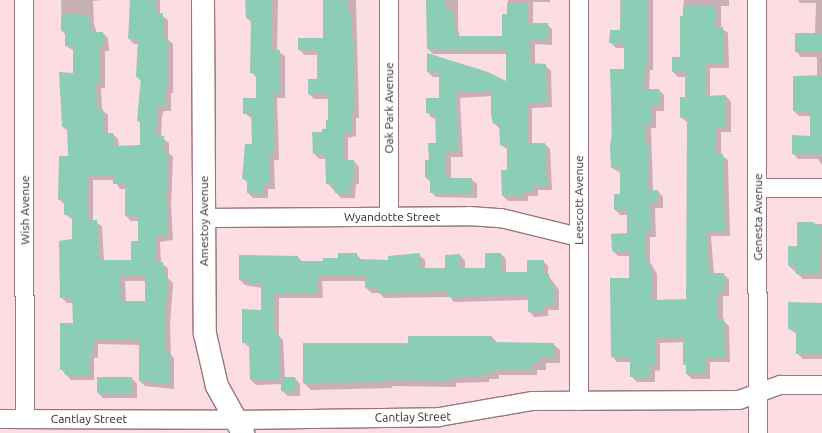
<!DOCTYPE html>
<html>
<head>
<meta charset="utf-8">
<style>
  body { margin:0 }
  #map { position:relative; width:822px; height:433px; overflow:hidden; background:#fbdde2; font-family:Ubuntu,sans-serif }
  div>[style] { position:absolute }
  .shadow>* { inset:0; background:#0003 }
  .building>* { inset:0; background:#8ccdb8; transform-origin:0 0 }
  .roads { filter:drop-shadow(1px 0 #98767d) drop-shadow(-1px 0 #98767d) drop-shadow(0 1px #98767d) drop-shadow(0 -1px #98767d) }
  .minor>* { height:18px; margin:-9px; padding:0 9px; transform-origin:9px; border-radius:9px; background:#fff }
  .tertiary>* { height:22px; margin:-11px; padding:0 11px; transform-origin:11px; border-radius:11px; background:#fff }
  span { translate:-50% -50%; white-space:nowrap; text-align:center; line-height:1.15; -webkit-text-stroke:3px #fff; paint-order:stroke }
  .street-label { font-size:12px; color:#352729 }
</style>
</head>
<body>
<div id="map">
  <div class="shadow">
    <div style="clip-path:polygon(evenodd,61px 0,103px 0,93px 1px,94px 25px,97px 33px,103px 33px,108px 38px,109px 51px,105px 51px,105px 88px,101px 88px,102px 110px,108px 115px,108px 134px,113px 134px,118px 139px,119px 147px,141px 146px,141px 124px,138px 121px,142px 82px,137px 77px,139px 44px,134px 44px,129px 39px,131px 0,160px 0,160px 14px,168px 20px,168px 40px,173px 44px,173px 93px,171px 93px,171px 111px,164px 111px,162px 116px,161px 137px,169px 143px,169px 153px,173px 157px,171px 207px,173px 240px,160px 242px,161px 263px,168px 268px,168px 278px,173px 283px,170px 325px,171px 355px,174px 358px,174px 389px,145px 386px,140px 381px,140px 345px,98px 344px,98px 358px,94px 358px,94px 380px,71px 380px,61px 369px,74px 324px,73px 303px,67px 303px,61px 297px,73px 240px,73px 220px,65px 214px,65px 205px,60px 200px,69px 157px,69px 132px,63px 127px,74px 74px,74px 51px,66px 46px,66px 35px,62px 31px,61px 0,93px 180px,114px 180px,120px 189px,126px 189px,126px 216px,131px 221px,139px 221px,139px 241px,132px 261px,104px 261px,102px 226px,93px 221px,93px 180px,61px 0,125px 281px,146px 281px,146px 302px,126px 302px,125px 281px)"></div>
    <div style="clip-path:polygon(247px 0,278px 0,277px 51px,285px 56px,285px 98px,277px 98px,279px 160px,274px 160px,275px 189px,268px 189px,268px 198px,253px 198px,248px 193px,248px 183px,243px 178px,253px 145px,253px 119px,244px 113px,257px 99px,257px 78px,251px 72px,252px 23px,247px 18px)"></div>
    <div style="clip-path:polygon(324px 0,356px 0,359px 118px,356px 118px,356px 136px,348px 138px,348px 161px,354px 161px,359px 167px,359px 184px,356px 184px,355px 198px,341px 198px,327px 183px,327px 159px,319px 159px,314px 153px,329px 121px,329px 99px,314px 99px,309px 94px,318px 80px,318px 55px,305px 55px,299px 50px,324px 39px)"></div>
    <div style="clip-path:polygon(430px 0,458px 0,458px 29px,460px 37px,503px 37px,508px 15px,508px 0,550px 0,550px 2px,533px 2px,533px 24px,547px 24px,552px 29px,552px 45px,535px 44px,535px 65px,545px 65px,551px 71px,552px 107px,532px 108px,532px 144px,545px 144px,550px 149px,552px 190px,538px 190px,538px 196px,528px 196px,528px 201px,508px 201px,503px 196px,508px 171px,508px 150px,501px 145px,500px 129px,494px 123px,492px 96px,460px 98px,463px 157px,451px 157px,451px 179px,471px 179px,477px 184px,477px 198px,436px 197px,431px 192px,431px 182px,426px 178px,437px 144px,436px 118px,432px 118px,427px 112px,440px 99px,440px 77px,433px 77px,428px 72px,428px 55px,507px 82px,507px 54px,433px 54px,428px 49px)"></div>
    <div style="clip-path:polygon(620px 0,653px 0,653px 70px,650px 70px,649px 90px,659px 90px,664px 95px,664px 111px,656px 111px,656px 128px,651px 128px,653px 191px,658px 191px,663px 197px,663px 208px,655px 208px,656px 237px,650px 237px,650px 262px,657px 274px,657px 301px,687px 300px,688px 123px,681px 117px,686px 98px,686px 77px,678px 77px,673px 72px,681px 58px,684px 0,729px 0,729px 6px,721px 6px,721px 28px,728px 33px,729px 68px,710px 68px,710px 96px,726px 96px,731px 102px,731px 132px,721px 132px,721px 155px,728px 160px,730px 236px,711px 236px,714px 274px,723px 274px,729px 279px,729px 296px,723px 296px,723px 320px,729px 326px,730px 362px,710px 362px,710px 379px,692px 379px,687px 374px,684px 342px,660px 343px,660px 370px,655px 371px,655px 382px,637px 382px,631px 376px,631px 362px,617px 362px,612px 356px,630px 279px,630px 256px,618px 256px,613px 251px,612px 235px,628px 234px,628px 215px,620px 215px,615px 209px,621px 195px,621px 173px,612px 168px,611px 70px,625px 70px,625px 48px,616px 48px,610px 42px,621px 31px)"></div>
    <div style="clip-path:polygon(798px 0,822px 0,822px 165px,818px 159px,798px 159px,793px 153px,811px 137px,811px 116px,799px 116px,794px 111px,794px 77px,817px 76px,817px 57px,801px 57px,796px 51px,815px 34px,816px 3px,800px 3px)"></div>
    <div style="clip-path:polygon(798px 223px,822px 224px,822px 279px,803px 279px,789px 266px,798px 247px)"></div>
    <div style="clip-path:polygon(356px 254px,362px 260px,389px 261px,419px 255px,425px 260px,425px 269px,446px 269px,460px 255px,465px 261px,465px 269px,486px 268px,501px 254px,506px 259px,506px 273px,528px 273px,543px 261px,548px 266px,548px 275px,559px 290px,559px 310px,548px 310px,548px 316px,534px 317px,529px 311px,529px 300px,454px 302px,450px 297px,384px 298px,379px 293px,372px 293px,366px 288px,366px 281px,322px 281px,323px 298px,279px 298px,279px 336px,283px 340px,285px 378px,295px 378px,300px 384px,300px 396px,288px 396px,282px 391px,282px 384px,256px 385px,250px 379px,250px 348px,243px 342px,262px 311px,262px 288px,245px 285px,240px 280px,240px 256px,298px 257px,303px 262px,324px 262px)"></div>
    <div style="clip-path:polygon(789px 303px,815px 303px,822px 307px,822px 359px,803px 359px,797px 353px,797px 334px,789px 329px)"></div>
    <div style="clip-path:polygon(485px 337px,492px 337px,498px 343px,553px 344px,560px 350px,560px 363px,546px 363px,546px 370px,537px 370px,537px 375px,499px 375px,499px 379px,489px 379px,489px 382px,456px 383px,456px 387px,392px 386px,392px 388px,311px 390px,304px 383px,304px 344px,409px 344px)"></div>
    <div style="clip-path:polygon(132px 378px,137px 384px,137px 398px,103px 398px,98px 393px)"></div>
  </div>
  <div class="building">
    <div style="clip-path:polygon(evenodd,130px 0,155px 0,155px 13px,163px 13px,163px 38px,168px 38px,168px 88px,166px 88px,166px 106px,159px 106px,157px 110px,156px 136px,164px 136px,164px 151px,168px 151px,166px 202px,168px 202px,168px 235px,155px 236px,156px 262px,163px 262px,163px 276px,168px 276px,165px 319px,166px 352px,169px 352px,169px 384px,139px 381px,139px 340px,93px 339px,93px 353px,89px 353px,89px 375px,65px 375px,64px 369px,60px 370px,60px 323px,73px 323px,72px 298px,60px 298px,59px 241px,72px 239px,72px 215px,64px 215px,64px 200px,58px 200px,59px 156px,68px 156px,67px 127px,62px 127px,59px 72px,73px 73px,73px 46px,65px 46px,65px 31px,61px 31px,61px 13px,88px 15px,92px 32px,103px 32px,104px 46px,100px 46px,100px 84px,96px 83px,97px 109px,103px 109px,103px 133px,113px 133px,114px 146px,140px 145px,140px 121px,137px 121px,141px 77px,136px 77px,138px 39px,128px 39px,130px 0,88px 175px,113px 175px,113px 184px,125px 184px,125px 216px,138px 216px,138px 241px,131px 241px,131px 260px,99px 260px,97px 220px,88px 220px,88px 175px,130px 0,120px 276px,145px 276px,145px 301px,121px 301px,120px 276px)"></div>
    <div style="clip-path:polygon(245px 0,271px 0,272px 50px,280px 50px,280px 93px,273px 93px,274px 155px,269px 155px,270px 184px,263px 184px,263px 193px,247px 193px,247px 179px,242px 179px,245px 144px,252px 144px,251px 114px,243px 114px,243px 98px,256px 98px,256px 73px,250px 73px,251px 18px,246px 18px)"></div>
    <div style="clip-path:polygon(323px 0,347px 0,347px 14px,351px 14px,351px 40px,354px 40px,354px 113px,351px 113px,351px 131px,343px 133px,343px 160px,354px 160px,354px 179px,351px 179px,350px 193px,335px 193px,333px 184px,326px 184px,325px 154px,313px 154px,312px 132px,322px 132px,322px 129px,326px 129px,326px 120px,328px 120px,328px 94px,308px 94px,308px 79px,317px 79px,317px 50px,298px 50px,298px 38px,323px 38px)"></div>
    <div style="clip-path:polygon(426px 0,446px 0,446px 10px,453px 10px,453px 23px,457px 36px,502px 36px,502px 14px,507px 14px,507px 3px,528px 3px,528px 23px,548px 23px,548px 40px,530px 40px,530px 63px,546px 64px,547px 102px,527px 103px,527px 143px,545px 143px,547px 185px,533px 185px,533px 191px,523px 191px,523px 196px,502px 196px,501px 170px,507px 170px,507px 145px,500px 145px,499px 124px,493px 124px,491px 114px,491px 91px,463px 91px,456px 92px,458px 152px,446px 152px,446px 178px,472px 178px,472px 193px,430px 193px,430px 178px,425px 178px,425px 160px,429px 160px,428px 143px,436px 143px,435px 113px,426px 113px,426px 98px,439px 98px,439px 72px,427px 72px,427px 53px,488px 72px,506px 81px,506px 49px,427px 49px)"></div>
    <div style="clip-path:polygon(621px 0,647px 0,648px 65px,645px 65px,644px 89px,659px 89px,659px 106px,651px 106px,651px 123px,646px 123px,645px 146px,649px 146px,648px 190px,658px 190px,658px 203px,650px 203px,651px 232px,645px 232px,645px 258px,648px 258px,648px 268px,652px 268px,652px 300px,686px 299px,687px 118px,680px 118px,680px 97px,685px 97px,685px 72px,672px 72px,672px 57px,680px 57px,680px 16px,683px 16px,683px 6px,716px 6px,716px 27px,723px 27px,724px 63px,705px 63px,705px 90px,706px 96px,726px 95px,726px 127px,716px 127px,716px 154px,723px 154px,725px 231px,706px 231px,709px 273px,724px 273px,725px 282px,724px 291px,718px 291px,718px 319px,724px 319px,725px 357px,705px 357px,705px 374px,686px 374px,686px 365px,683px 365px,683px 337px,655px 338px,655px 365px,650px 366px,650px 377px,630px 377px,630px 357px,611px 357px,610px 278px,629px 278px,629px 251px,612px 251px,611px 234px,627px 233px,627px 210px,614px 210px,614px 194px,620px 194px,620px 168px,611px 168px,610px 147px,612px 132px,610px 69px,624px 69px,624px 43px,609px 43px,610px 30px,620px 30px)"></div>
    <div style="left:795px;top:33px;width:27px;height:19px"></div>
    <div style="clip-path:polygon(822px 75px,822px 154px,792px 154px,792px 135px,810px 136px,810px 111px,793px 111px,793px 76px)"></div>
    <div style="clip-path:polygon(797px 222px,814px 222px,814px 226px,822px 226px,819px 274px,796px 274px,796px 266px,788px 266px,788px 246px,797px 246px)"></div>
    <div style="clip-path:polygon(338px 253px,357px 253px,357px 259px,388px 260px,388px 256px,420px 253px,420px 268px,445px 268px,445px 255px,460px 254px,460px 268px,485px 268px,485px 253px,501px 253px,501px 272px,527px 272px,527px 260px,544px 260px,544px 274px,549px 274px,549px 283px,554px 283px,554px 305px,543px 305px,543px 311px,528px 312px,528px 295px,448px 297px,448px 292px,378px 293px,378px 288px,365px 288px,365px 276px,317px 276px,318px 293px,274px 293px,274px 334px,279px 334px,280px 379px,250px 380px,249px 343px,242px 343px,242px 309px,261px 310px,261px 283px,248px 283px,248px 280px,239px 280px,239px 255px,298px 256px,298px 261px,323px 261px,323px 258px,338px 258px)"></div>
    <div style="clip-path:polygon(788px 302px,822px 303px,822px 354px,796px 354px,796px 329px,788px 329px)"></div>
    <div style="clip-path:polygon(408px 336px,492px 336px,492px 342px,554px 343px,554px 357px,540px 357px,540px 364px,531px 364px,531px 369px,493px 369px,493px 373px,483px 373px,483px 376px,450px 377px,450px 381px,386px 380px,386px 382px,303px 383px,303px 343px,408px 343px)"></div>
    <div style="left:132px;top:377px;width:16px;height:35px;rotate:90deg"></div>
    <div style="left:281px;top:377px;width:14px;height:14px"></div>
  </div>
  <div class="roads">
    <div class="minor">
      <div style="left:24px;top:0;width:419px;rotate:89.9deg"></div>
      <div style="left:757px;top:0;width:433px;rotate:89.9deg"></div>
      <div style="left:758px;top:188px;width:64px"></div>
      <div style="left:389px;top:217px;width:217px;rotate:-90deg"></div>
      <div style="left:203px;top:218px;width:266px;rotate:-0.4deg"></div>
      <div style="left:469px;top:216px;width:32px;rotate:4deg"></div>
      <div style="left:501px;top:218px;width:80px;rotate:13.7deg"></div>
      <div style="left:579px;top:401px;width:401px;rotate:-90deg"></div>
      <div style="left:0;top:419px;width:235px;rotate:0.2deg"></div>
      <div style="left:235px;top:420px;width:204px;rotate:-0.8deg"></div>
      <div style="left:439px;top:417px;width:95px;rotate:-9.7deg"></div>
      <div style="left:533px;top:401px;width:206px;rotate:-0.3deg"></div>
      <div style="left:739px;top:400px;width:44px;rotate:-20.1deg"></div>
      <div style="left:780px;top:385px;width:42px"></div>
    </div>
    <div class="tertiary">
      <div style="left:203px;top:0;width:334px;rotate:89.7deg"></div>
      <div style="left:205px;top:334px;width:53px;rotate:77deg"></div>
      <div style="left:217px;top:386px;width:54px;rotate:61deg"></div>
    </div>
  </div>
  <div class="street-label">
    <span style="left:389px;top:108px;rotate:-90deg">Oak Park Avenue</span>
    <span style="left:579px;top:200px;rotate:-90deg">Leescott Avenue</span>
    <span style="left:25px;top:210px;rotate:-90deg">Wish Avenue</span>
    <span style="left:392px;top:217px">Wyandotte Street</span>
    <span style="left:758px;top:217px;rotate:-90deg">Genesta Avenue</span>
    <span style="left:204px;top:221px;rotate:-90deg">Amestoy Avenue</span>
    <span style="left:413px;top:417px;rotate:-1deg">Cantlay Street</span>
    <span style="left:89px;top:419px">Cantlay Street</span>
  </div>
</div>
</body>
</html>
